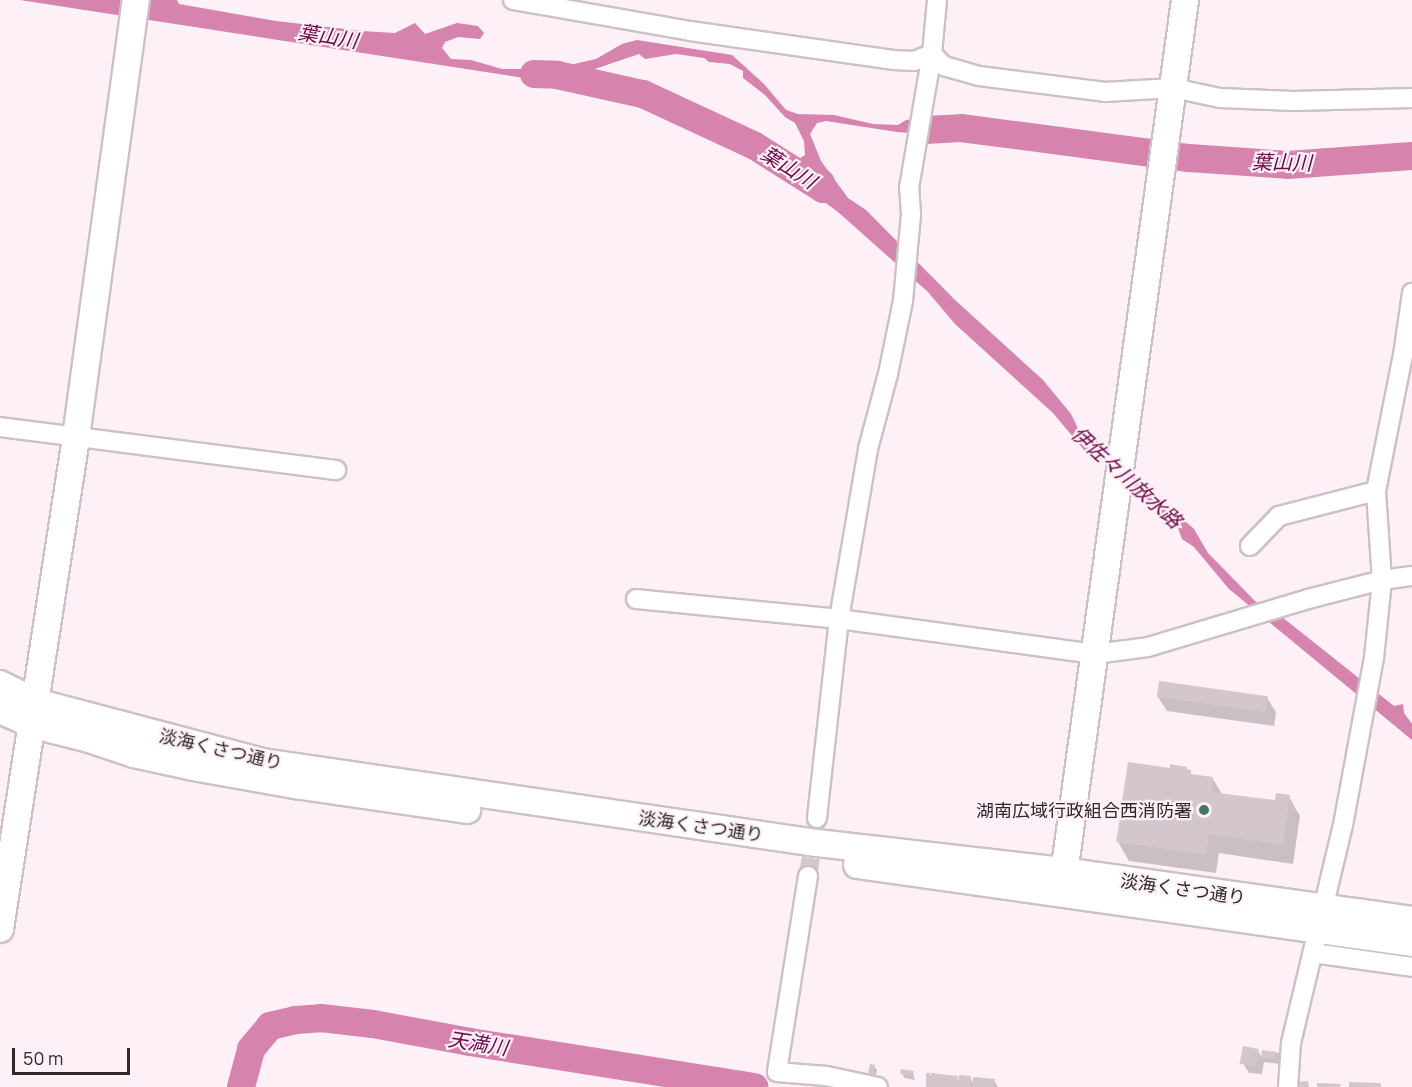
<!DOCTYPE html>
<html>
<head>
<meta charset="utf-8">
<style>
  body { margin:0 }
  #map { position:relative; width:1412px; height:1087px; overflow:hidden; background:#fdf0f6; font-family:Manrope,"Noto Sans JP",sans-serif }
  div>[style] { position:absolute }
  .water>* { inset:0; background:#d683ae }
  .shadow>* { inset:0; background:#0003 }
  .river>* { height:28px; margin:-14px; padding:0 14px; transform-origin:14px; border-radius:14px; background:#d683ae }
  .building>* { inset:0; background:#d3c6cc; transform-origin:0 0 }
  .street-tunnel>* { height:18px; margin-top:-9px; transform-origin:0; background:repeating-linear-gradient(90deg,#d3c8cd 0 18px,transparent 0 27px) }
  .roads { filter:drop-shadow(2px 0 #cdc1c6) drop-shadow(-2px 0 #cdc1c6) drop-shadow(0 2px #cdc1c6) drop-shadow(0 -2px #cdc1c6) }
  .street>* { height:18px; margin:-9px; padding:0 9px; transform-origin:9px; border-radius:9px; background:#fff }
  .secondary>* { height:26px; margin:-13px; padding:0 13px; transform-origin:13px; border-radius:13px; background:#fff }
  .dots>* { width:16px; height:16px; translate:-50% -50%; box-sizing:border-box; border:3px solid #fdf0f6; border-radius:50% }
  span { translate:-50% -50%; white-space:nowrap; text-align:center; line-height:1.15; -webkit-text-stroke:4.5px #fdf0f6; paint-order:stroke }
  .street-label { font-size:18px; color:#2d282a }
  .poi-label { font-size:18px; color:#2d282a }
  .right { translate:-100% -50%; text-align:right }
  .water-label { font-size:20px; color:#6d0549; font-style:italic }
  .scale { position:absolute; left:12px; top:1048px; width:118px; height:27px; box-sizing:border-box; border:3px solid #2d282a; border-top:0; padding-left:8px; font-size:18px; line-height:21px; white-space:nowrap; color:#2d282a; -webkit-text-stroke:4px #fdf0f6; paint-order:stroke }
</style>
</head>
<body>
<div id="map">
  <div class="water">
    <div style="clip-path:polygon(20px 0,177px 0,179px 4px,276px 21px,362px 31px,395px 33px,415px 23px,425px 34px,457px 23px,478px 26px,484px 33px,480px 39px,458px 37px,445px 42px,442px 48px,451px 59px,471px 60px,502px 69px,552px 69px,596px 59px,622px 44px,637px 40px,732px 55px,764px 84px,786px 110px,798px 114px,834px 115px,873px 124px,898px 125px,906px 120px,928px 117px,954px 126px,968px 125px,960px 132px,935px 135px,897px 132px,826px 121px,817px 123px,810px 134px,821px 161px,848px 198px,866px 210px,955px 300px,1043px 380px,1071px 414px,1082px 437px,1093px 437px,1137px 480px,1194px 529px,1208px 553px,1255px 601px,1282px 617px,1394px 706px,1403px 704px,1404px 713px,1412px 724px,1412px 740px,1229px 589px,1194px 547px,1182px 539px,1178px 528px,1091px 449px,1084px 450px,1053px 413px,955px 324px,928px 292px,838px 212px,792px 178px,799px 159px,805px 155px,804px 141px,795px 123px,785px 117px,765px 95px,743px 78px,743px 71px,730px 64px,709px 62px,704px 58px,676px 54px,645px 59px,639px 54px,577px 75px,563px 84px)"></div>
  </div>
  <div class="shadow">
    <div style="clip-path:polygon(1158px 697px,1267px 698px,1276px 712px,1274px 726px,1167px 711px)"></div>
    <div style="clip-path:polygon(1186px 768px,1193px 776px,1213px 779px,1222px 794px,1276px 802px,1289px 797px,1300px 816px,1293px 864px,1219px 853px,1216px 873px,1129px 861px,1118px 842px,1126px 805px,1123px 800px,1171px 769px)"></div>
    <div style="clip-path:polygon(1258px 1051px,1262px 1058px,1263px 1051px,1280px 1053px,1282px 1064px,1264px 1062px,1262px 1074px,1249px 1073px,1243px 1063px)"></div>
    <div style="clip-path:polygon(874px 1066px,877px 1070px,875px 1078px,869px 1074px)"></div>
    <div style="clip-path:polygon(913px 1073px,915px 1080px,905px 1078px,902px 1074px)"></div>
    <div style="clip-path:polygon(930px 1075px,932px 1079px,957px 1078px,960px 1083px,970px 1078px,973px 1083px,994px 1080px,998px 1087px,926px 1087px)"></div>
  </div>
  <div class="river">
    <div style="left:534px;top:74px;width:23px;rotate:2deg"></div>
    <div style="left:557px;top:75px;width:88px;rotate:12.5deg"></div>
    <div style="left:643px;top:94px;width:123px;rotate:24.9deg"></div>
    <div style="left:755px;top:146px;width:80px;rotate:32.3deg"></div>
    <div style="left:823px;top:189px;width:6px;rotate:-108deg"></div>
    <div style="left:925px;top:130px;width:36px;rotate:-3deg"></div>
    <div style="left:961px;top:128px;width:230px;rotate:7.5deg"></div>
    <div style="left:1189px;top:158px;width:99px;rotate:4deg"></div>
    <div style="left:1288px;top:165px;width:124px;rotate:-4.2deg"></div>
    <div style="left:241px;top:1087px;width:39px;rotate:-75deg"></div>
    <div style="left:251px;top:1049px;width:30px;rotate:-50deg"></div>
    <div style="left:270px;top:1026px;width:26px;rotate:-13deg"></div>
    <div style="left:295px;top:1020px;width:26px;rotate:-4deg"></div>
    <div style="left:321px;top:1018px;width:52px;rotate:6.6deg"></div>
    <div style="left:373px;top:1024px;width:99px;rotate:10.5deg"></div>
    <div style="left:470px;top:1042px;width:288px;rotate:9deg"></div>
  </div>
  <div class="building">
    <div style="left:1159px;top:681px;width:110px;height:16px;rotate:8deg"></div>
    <div style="clip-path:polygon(1128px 762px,1170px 768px,1170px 764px,1187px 767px,1186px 769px,1191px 770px,1191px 774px,1213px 777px,1211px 792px,1275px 800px,1276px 793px,1290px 795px,1283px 845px,1209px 834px,1206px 855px,1116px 842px,1120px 818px,1122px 819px,1125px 801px,1122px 801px)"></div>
    <div style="left:1243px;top:1046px;width:16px;height:18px;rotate:11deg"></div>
    <div style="left:1262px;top:1050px;width:14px;height:8px;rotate:8deg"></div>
    <div style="left:870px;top:1064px;width:5px;height:10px;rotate:11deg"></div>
    <div style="left:901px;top:1069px;width:13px;height:5px;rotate:9deg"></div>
    <div style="left:926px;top:1073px;width:4px;height:13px"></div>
    <div style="clip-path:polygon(931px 1073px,958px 1076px,957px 1087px,930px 1087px)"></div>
    <div style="left:959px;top:1075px;width:12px;height:12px;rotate:5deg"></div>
    <div style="clip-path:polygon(973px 1077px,995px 1079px,994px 1087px,972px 1087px)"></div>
    <div style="clip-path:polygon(1308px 1081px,1309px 1087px,1297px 1087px,1296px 1082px)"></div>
    <div style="clip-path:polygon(1349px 1082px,1381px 1083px,1381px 1087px,1349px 1087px)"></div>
    <div style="clip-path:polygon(1317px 1083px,1341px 1084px,1340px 1087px,1317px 1087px)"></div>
  </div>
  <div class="street-tunnel">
    <div style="left:808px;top:876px;width:59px;rotate:-81.2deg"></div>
  </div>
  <div class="roads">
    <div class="street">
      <div style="left:513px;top:0;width:180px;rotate:9.9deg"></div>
      <div style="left:690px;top:31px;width:205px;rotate:8.1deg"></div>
      <div style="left:893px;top:60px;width:21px;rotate:3deg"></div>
      <div style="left:914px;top:61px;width:19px;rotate:-21deg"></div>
      <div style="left:932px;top:54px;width:17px;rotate:45deg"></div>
      <div style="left:944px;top:66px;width:36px;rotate:16deg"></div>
      <div style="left:979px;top:76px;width:127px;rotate:7.2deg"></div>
      <div style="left:1105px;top:92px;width:68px;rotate:-3.4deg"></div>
      <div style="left:1173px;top:88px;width:48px;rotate:12deg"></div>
      <div style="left:1220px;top:98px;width:74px;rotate:2.3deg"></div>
      <div style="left:1294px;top:101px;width:118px;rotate:-1.5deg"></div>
      <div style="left:0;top:427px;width:339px;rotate:7.3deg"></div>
      <div style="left:1250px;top:546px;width:42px;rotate:-46deg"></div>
      <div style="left:1279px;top:516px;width:100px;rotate:-14.5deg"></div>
      <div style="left:636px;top:599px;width:204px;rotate:5.6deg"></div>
      <div style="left:839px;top:619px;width:258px;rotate:7.8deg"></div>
      <div style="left:1095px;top:654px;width:53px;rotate:-7.5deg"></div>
      <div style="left:1148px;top:647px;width:167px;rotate:-16.7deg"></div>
      <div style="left:1308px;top:599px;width:76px;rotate:-14.4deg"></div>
      <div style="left:1382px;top:580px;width:30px;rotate:-8deg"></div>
      <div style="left:817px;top:818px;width:200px;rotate:-83.7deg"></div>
      <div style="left:839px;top:619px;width:172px;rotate:-80.3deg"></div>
      <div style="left:868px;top:449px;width:78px;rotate:-75.1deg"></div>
      <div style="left:888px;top:374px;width:75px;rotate:-78.4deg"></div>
      <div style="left:903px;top:301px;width:87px;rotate:-84.7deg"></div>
      <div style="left:911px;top:214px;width:26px;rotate:-94deg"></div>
      <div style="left:909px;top:188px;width:136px;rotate:-80.3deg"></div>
      <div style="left:932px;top:54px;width:54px;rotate:-84.7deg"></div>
      <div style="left:808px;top:876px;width:198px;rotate:99deg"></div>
      <div style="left:777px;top:1072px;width:49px;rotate:4.7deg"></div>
      <div style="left:826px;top:1076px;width:53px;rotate:11.9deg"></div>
      <div style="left:1313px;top:953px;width:100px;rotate:8deg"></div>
      <div style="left:1288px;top:1087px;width:44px;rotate:-86.1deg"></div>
      <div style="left:1291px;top:1043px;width:224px;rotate:-76.6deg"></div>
      <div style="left:1343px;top:825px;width:170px;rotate:-79.5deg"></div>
      <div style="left:1374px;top:658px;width:78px;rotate:-84.1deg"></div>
      <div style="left:1382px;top:580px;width:89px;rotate:-93.9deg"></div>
      <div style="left:1376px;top:491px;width:139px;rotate:-78.8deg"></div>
      <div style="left:1403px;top:355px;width:63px;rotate:-81.7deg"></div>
    </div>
    <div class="secondary">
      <div style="left:0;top:684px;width:40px;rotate:26.6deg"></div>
      <div style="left:36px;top:702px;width:235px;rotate:14.8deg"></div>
      <div style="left:263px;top:762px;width:560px;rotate:8.32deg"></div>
      <div style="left:817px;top:843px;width:249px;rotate:6.5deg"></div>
      <div style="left:1064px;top:871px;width:351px;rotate:8deg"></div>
      <div style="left:0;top:710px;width:36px;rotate:24deg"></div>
      <div style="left:33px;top:725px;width:55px;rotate:13.8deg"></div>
      <div style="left:86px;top:738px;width:51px;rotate:18.4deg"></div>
      <div style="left:134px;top:754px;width:60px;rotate:12.4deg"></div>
      <div style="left:193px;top:767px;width:110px;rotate:10deg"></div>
      <div style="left:301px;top:786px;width:168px;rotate:8.2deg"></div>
      <div style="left:857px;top:865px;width:560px;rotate:8deg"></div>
      <div style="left:1062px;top:888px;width:896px;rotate:-82.11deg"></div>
      <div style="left:0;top:929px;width:498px;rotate:-81.2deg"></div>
      <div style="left:76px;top:437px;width:441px;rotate:-82.2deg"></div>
    </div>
  </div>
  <div class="dots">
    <div style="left:1204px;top:810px;background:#3d7963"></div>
  </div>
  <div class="street-label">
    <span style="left:221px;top:749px;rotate:13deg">淡海くさつ通り</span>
    <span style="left:701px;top:826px;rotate:8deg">淡海くさつ通り</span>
    <span style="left:1183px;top:889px;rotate:8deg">淡海くさつ通り</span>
  </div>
  <div class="poi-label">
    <span class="right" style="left:1192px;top:810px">湖南広域行政組合西消防署</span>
  </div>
  <div class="water-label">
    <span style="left:328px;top:36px;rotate:9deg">葉山川</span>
    <span style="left:1282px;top:162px;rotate:1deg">葉山川</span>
    <span style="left:789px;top:167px;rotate:32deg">葉山川</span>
    <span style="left:1127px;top:477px;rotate:42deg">伊佐々川放水路</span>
    <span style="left:478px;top:1043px;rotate:9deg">天満川</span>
  </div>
  <div class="scale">50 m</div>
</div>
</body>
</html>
